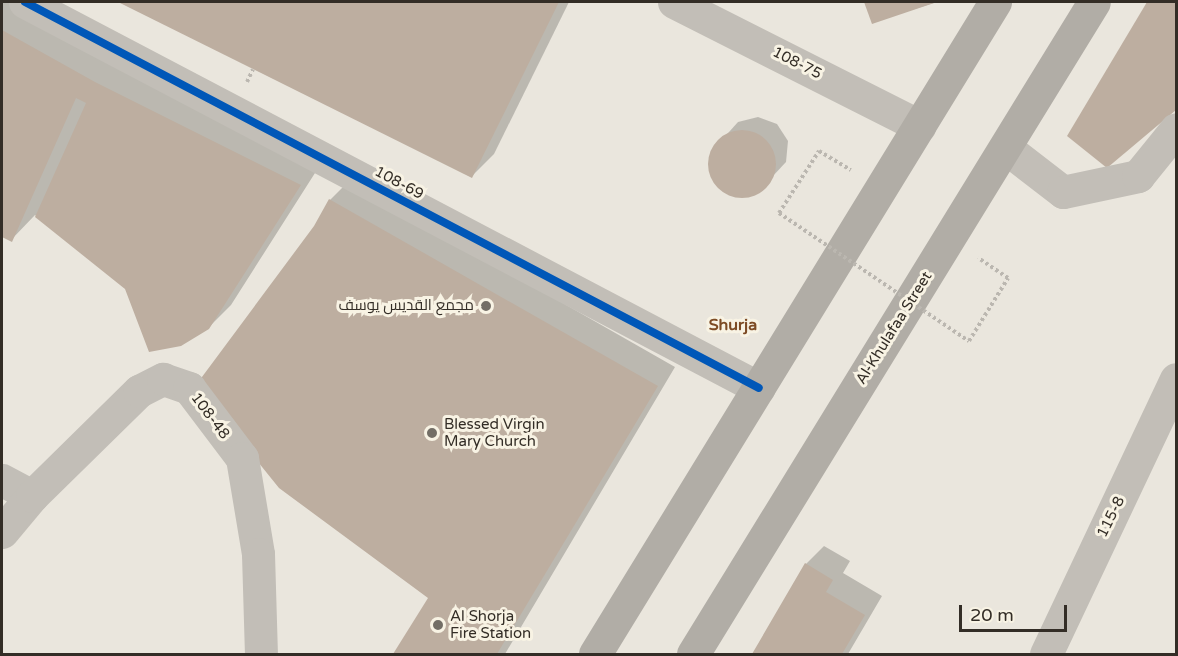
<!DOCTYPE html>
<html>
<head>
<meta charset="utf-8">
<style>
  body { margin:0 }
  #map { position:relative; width:1178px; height:656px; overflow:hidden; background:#eae6dd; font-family:"Varela Round",Cairo,sans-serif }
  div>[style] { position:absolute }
  .shadow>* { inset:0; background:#0003 }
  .building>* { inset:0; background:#bdaea0 }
  .round { border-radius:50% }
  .path>* { height:4px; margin-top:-2px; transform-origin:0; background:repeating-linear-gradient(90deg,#bbb7b0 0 3px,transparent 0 6px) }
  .minor>* { height:33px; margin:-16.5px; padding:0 16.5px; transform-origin:16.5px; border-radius:16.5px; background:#c2beb7 }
  .major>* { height:33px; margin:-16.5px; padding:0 16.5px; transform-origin:16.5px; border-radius:16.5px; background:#b1ada6 }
  .path-bridge>* { height:4px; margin-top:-2px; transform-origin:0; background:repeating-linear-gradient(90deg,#bbb7b0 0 3px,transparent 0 6px) }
  .cycleway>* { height:8px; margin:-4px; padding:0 4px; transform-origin:4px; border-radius:4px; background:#0057b8 }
  .dots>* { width:16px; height:16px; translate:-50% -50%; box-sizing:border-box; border:3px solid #f8f3e4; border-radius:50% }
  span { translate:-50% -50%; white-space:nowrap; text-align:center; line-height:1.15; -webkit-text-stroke:6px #f8f3e4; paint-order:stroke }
  .street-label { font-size:15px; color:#332d26 }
  .poi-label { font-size:15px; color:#332d26 }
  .right { translate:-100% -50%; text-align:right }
  .left { translate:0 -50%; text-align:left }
  .neighbourhood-label { font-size:16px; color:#7d4b24; font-weight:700 }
  .frame { position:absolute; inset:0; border:3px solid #332d26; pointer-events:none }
  .scale { position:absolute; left:959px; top:605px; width:108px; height:27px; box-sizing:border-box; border:3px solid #332d26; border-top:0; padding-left:8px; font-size:18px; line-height:21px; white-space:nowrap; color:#332d26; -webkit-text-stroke:4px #f8f3e4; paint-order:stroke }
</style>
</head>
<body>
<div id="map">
  <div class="shadow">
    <div style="clip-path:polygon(2px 2px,11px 2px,322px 162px,231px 305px,208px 328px,126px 289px,35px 215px,11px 240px,2px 236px)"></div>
    <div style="clip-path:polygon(123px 2px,569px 2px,494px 154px,472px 176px)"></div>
    <div style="clip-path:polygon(865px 2px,937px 2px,873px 22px)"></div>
    <div style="clip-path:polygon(1149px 2px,1176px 2px,1176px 108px,1107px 166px,1069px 135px)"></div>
    <div style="clip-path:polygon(758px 117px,777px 124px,788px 141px,786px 162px,757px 193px,734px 196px,724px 192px,711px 173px,711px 152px,738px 122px)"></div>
    <div style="clip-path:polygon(349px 181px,675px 367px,505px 654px,395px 654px,430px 598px,315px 226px,330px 200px)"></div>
    <div style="clip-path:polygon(824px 546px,850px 561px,843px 573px,882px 596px,848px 654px,754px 654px,806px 564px)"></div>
  </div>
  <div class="building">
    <div style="clip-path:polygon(118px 2px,559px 2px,472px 178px)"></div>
    <div style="clip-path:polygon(864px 2px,937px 2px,872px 24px)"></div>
    <div style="clip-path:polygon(1147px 2px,1176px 2px,1176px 110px,1107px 168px,1067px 136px)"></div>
    <div style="clip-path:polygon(2px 30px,95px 82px,301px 185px,209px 329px,181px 346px,149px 352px,125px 289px,35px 217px,86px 103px,76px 98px,12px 242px,2px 237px)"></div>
    <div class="round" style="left:708px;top:130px;width:68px;height:68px"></div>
    <div style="clip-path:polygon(329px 199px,658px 386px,497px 654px,393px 654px,428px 598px,279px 488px,196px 385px,314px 226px)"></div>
    <div style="clip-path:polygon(805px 563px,833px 580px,826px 592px,865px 615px,842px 654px,752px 654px)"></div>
  </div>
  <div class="path">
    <div style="left:247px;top:82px;width:14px;rotate:-65deg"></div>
    <div style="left:779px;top:213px;width:74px;rotate:-57.2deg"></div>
    <div style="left:819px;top:151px;width:37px;rotate:31deg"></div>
    <div style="left:969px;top:341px;width:74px;rotate:-58.2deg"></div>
    <div style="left:1008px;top:278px;width:36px;rotate:-146deg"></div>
  </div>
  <div class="minor">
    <div style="left:25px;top:2px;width:829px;rotate:27.74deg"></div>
    <div style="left:674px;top:2px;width:275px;rotate:26.8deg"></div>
    <div style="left:1006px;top:148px;width:72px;rotate:37.7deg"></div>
    <div style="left:1063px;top:192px;width:77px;rotate:-12deg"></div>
    <div style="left:1138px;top:176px;width:60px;rotate:-51deg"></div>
    <div style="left:2px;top:480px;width:34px;rotate:28deg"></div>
    <div style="left:2px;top:532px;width:47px;rotate:-50.2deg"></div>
    <div style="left:32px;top:496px;width:150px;rotate:-44.5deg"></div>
    <div style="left:139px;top:391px;width:27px;rotate:-27deg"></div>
    <div style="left:163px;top:379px;width:28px;rotate:19deg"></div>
    <div style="left:189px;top:388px;width:88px;rotate:52.9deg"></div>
    <div style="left:242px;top:458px;width:97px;rotate:80.5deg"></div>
    <div style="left:258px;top:554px;width:100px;rotate:88.3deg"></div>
    <div style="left:1046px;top:654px;width:304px;rotate:-64.7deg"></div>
  </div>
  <div class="major">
    <div style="left:595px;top:654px;width:765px;rotate:-58.47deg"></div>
    <div style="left:693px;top:654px;width:765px;rotate:-58.41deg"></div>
  </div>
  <div class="path-bridge">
    <div style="left:779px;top:213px;width:229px;rotate:34deg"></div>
  </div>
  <div class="cycleway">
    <div style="left:25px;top:2px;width:829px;rotate:27.74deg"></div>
  </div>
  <div class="dots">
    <div style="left:486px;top:306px;background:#736e66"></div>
    <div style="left:432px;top:433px;background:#736e66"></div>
    <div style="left:438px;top:625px;background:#736e66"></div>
  </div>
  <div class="street-label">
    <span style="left:797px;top:63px;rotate:27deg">108-75</span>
    <span style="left:399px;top:183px;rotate:28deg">108-69</span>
    <span style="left:894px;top:328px;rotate:-58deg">Al-Khulafaa Street</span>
    <span style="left:210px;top:416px;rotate:53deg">108-48</span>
    <span style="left:1111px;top:517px;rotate:-64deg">115-8</span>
  </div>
  <div class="poi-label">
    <span class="right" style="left:474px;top:306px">مجمع القديس يوسف</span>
    <span class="left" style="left:444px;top:433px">Blessed Virgin<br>Mary Church</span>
    <span class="left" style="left:450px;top:625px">Al Shorja<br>Fire Station</span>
  </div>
  <div class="neighbourhood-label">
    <span style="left:733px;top:325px">Shurja</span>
  </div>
  <div class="frame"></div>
  <div class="scale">20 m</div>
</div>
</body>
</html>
